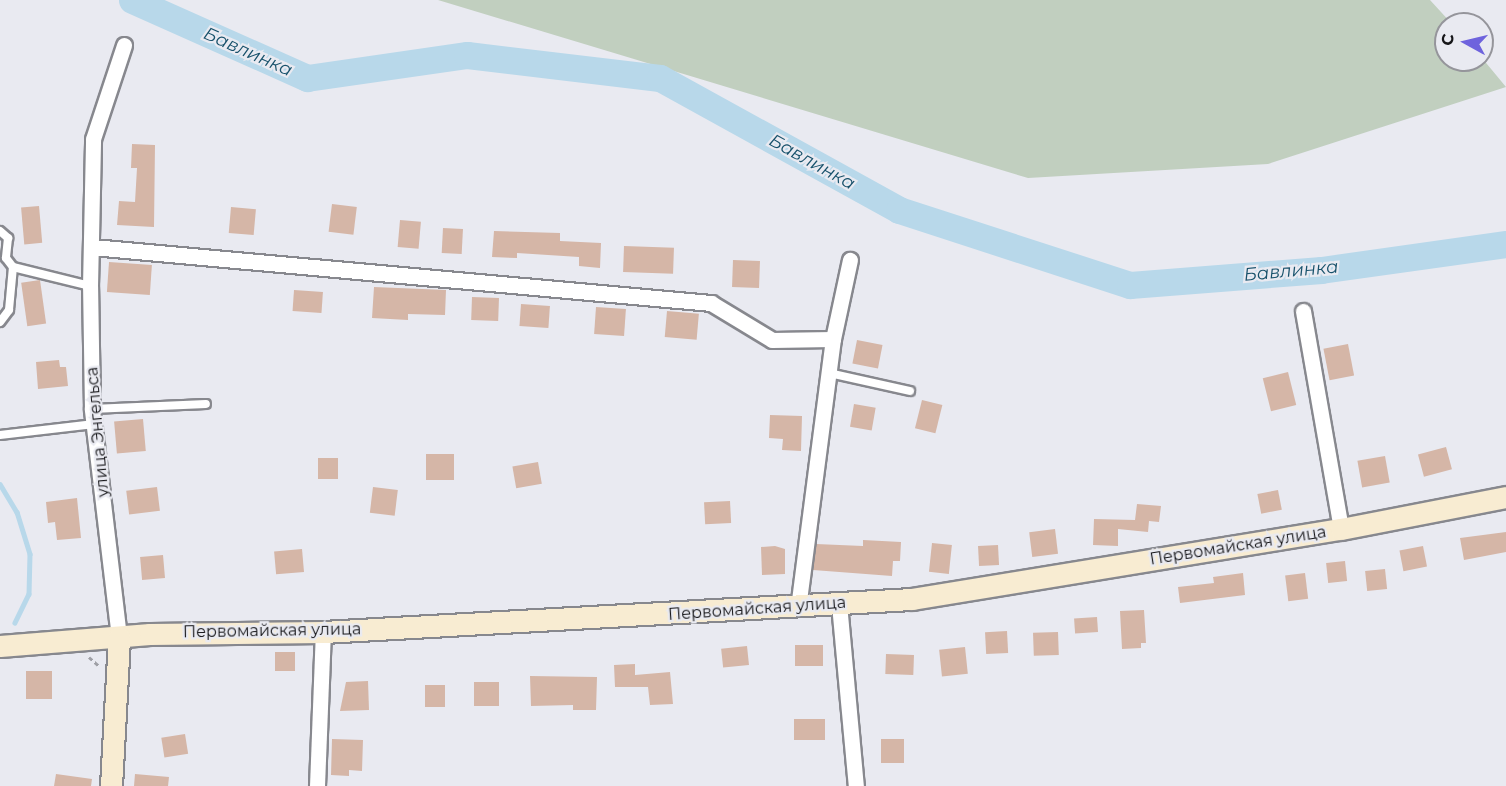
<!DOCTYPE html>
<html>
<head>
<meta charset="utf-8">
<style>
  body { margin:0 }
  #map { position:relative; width:1506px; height:786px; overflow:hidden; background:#e9eaf1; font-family:Montserrat,sans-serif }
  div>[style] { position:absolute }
  .green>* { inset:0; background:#c1cfbf }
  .stream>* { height:4.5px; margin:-2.25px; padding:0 2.25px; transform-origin:2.25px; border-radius:2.25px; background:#b8d8ea }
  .river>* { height:27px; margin:-13.5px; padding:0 13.5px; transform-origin:13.5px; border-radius:13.5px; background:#b8d8ea }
  .building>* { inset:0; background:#d5b6a7; transform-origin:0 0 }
  .path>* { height:3px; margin-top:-1.5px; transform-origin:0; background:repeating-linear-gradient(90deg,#9fa0a6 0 4.5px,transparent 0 7.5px) }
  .roads { filter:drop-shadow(2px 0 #87888e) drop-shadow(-2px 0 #87888e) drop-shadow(0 2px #87888e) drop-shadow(0 -2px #87888e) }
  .lane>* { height:8px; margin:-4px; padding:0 4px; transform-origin:4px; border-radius:4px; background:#fff }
  .street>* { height:15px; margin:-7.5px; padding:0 7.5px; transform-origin:7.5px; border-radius:7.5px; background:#fff }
  .secondary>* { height:21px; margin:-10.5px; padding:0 10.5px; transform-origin:10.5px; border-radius:10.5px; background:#f8ecd2 }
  span { translate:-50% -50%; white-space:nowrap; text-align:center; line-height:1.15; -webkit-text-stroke:4.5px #e9eaf1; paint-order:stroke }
  .street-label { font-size:16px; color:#161619 }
  .water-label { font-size:18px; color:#17516b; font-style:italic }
  .north { position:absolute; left:1434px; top:12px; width:60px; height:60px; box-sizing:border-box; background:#e9eaf1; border:2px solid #95959b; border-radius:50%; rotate:278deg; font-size:16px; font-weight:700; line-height:24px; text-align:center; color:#161619 }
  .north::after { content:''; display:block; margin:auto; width:21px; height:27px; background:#6e63dd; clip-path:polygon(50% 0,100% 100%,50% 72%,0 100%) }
</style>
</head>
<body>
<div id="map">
  <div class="green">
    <div style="clip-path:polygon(438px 0,1430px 0,1452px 24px,1446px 24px,1446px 60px,1482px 58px,1506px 87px,1268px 164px,1028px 178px)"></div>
  </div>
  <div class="stream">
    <div style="left:0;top:484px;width:33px;rotate:59deg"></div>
    <div style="left:17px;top:512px;width:44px;rotate:72.8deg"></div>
    <div style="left:30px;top:554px;width:40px;rotate:91.4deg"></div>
    <div style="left:29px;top:594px;width:32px;rotate:116deg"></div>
  </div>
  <div class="river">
    <div style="left:132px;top:0;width:192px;rotate:24deg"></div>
    <div style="left:307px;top:78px;width:162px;rotate:-8.2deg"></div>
    <div style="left:467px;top:55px;width:194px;rotate:6.8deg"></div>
    <div style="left:660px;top:78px;width:273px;rotate:28.9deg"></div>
    <div style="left:899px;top:210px;width:243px;rotate:18deg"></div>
    <div style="left:1130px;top:285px;width:192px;rotate:-4.5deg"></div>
    <div style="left:1321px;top:270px;width:187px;rotate:-8deg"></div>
  </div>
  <div class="building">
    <div style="clip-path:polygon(132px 144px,155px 145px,154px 227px,117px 225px,119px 201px,135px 202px,137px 168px,131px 168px)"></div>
    <div style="left:332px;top:204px;width:25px;height:28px;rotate:7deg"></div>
    <div style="left:39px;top:206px;width:37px;height:18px;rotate:85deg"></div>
    <div style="left:231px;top:207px;width:25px;height:26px;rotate:5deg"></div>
    <div style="left:400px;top:220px;width:21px;height:27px;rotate:5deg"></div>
    <div style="left:443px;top:228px;width:20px;height:25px;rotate:3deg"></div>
    <div style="clip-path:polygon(494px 231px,560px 233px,560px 241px,601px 243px,600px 268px,579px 266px,579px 257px,517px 253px,517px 258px,492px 257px)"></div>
    <div style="left:624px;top:246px;width:50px;height:26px;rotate:2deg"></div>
    <div style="left:733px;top:260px;width:27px;height:27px;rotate:2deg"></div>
    <div style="left:109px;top:262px;width:43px;height:30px;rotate:4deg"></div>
    <div style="left:40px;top:280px;width:44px;height:19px;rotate:82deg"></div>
    <div style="clip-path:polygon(374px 287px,446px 290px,445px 315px,408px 314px,408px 320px,372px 318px)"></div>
    <div style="left:294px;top:290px;width:29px;height:21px;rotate:4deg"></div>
    <div style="left:472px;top:297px;width:27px;height:23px;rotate:2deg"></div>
    <div style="left:521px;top:304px;width:29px;height:22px;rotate:4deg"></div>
    <div style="left:596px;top:307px;width:30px;height:27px;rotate:4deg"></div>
    <div style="left:667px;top:311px;width:32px;height:26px;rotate:5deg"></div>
    <div style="left:857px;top:340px;width:26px;height:24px;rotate:11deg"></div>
    <div style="left:1348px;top:344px;width:32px;height:25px;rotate:79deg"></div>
    <div style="clip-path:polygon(59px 360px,60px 367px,66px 367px,68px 386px,38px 389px,36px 362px)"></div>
    <div style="left:1288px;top:372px;width:34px;height:26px;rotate:76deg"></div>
    <div style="left:922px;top:400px;width:21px;height:29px;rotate:14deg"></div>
    <div style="left:854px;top:404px;width:22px;height:23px;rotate:10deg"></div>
    <div style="clip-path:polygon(770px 415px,802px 416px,801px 451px,782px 450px,783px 439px,769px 438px)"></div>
    <div style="left:143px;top:419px;width:32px;height:29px;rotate:85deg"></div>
    <div style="left:1446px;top:447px;width:23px;height:29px;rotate:75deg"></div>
    <div style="left:426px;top:454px;width:28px;height:26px"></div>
    <div style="left:1385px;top:456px;width:27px;height:28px;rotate:80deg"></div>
    <div style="left:318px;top:458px;width:20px;height:21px"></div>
    <div style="left:538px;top:462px;width:22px;height:26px;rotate:80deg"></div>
    <div style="left:157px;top:487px;width:24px;height:31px;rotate:83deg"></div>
    <div style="left:373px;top:487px;width:25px;height:26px;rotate:7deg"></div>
    <div style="left:1278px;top:490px;width:20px;height:21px;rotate:79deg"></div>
    <div style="clip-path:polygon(77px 498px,81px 538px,57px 540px,55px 522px,48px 523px,46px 502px)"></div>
    <div style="left:730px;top:501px;width:22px;height:26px;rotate:87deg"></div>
    <div style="clip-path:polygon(1137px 504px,1161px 506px,1159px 522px,1149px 521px,1148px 532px,1118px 529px,1118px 546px,1093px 545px,1094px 519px,1135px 520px)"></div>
    <div style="left:1055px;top:529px;width:25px;height:26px;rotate:83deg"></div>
    <div style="clip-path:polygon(1506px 532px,1506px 552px,1464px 560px,1460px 538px)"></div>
    <div style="clip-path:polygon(863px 540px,901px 542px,900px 561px,893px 561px,892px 576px,813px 570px,816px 544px,863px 546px)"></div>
    <div style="left:932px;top:543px;width:20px;height:29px;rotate:6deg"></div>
    <div style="left:998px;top:545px;width:20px;height:20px;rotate:87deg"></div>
    <div style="clip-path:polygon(775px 546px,785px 549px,785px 574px,762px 575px,761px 547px)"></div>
    <div style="left:1423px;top:546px;width:21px;height:24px;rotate:79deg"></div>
    <div style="left:302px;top:549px;width:23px;height:28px;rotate:85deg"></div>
    <div style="left:163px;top:555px;width:23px;height:23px;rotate:85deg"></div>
    <div style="left:1345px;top:561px;width:20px;height:19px;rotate:84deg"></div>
    <div style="left:1385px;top:569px;width:20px;height:20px;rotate:84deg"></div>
    <div style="clip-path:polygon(1243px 573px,1245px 595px,1180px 603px,1178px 587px,1214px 583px,1213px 577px)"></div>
    <div style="left:1305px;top:573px;width:26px;height:20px;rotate:83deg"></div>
    <div style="clip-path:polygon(1144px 610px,1146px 643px,1141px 643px,1141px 648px,1122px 649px,1120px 611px)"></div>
    <div style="left:1097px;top:617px;width:15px;height:23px;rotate:86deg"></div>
    <div style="left:1007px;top:631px;width:22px;height:22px;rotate:87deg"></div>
    <div style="left:1058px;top:632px;width:23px;height:25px;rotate:88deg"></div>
    <div style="left:795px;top:645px;width:28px;height:21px"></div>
    <div style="left:747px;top:646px;width:19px;height:26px;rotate:84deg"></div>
    <div style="left:965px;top:647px;width:27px;height:26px;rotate:84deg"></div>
    <div style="left:275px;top:652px;width:20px;height:19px"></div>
    <div style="left:886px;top:654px;width:28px;height:20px;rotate:2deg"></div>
    <div style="clip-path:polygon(635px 664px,635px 675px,670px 672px,673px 704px,650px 705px,648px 687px,615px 687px,614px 665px)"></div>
    <div style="left:26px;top:671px;width:26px;height:28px"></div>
    <div style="clip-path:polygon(530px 676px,597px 677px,596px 710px,573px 710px,573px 705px,531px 706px)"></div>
    <div style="clip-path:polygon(368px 681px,369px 710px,340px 711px,346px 682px)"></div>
    <div style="left:474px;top:682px;width:25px;height:24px"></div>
    <div style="left:425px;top:685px;width:20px;height:22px"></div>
    <div style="left:825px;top:719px;width:21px;height:31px;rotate:90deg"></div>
    <div style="left:185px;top:734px;width:20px;height:24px;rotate:81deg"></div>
    <div style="clip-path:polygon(332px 739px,363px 740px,362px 771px,349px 770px,349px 776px,331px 775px)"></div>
    <div style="left:881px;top:739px;width:23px;height:24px"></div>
    <div style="clip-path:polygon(56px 774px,92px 779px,91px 786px,54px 786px)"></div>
    <div style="clip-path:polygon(135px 774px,169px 777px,168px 786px,134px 786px)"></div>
  </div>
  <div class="path">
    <div style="left:89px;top:657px;width:13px;rotate:42deg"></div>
  </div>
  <div class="roads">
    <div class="lane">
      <div style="left:0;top:231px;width:11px;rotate:41deg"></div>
      <div style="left:8px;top:238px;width:20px;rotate:96deg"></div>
      <div style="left:6px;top:258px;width:11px;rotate:52deg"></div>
      <div style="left:13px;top:267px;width:79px;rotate:13.9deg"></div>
      <div style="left:0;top:322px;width:15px;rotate:-53deg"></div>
      <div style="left:9px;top:310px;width:43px;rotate:-84.7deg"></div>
      <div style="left:829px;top:373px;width:83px;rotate:12.5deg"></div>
      <div style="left:92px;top:409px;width:114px;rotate:-2.5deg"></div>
      <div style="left:0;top:435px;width:95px;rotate:-6.7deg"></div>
    </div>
    <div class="street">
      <div style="left:92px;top:247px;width:622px;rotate:5.17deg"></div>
      <div style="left:711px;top:303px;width:71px;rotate:31.2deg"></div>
      <div style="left:772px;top:340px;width:61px;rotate:-0.9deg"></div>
      <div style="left:1303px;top:311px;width:221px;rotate:80.1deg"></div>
      <div style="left:839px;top:604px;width:183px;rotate:84.7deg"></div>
      <div style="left:798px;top:608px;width:271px;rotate:-82.6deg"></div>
      <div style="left:833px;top:339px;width:81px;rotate:-77.9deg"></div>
      <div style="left:119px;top:637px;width:230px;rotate:-96.8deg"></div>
      <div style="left:92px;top:409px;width:123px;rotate:-90.9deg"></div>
      <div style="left:90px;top:286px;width:147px;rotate:-88.8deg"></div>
      <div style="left:93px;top:139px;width:99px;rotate:-71.7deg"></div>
      <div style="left:317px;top:786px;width:154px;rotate:-87.8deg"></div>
    </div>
    <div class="secondary">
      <div style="left:0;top:646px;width:150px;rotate:-4.6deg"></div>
      <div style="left:150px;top:634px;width:173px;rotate:-0.7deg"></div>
      <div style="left:323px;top:632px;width:590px;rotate:-3.21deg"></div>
      <div style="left:912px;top:599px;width:435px;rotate:-9.3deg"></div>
      <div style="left:1341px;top:529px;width:168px;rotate:-11deg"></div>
      <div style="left:111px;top:786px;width:149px;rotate:-86.9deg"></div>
    </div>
  </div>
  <div class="street-label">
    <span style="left:98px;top:432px;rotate:-95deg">улица Энгельса</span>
    <span style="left:1238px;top:546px;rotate:-9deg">Первомайская улица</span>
    <span style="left:757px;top:609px;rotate:-4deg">Первомайская улица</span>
    <span style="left:272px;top:631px;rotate:-1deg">Первомайская улица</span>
  </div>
  <div class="water-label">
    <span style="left:248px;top:52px;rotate:24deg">Бавлинка</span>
    <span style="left:812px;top:162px;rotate:29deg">Бавлинка</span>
    <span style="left:1291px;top:271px;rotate:-5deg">Бавлинка</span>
  </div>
  <div class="north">С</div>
</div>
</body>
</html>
